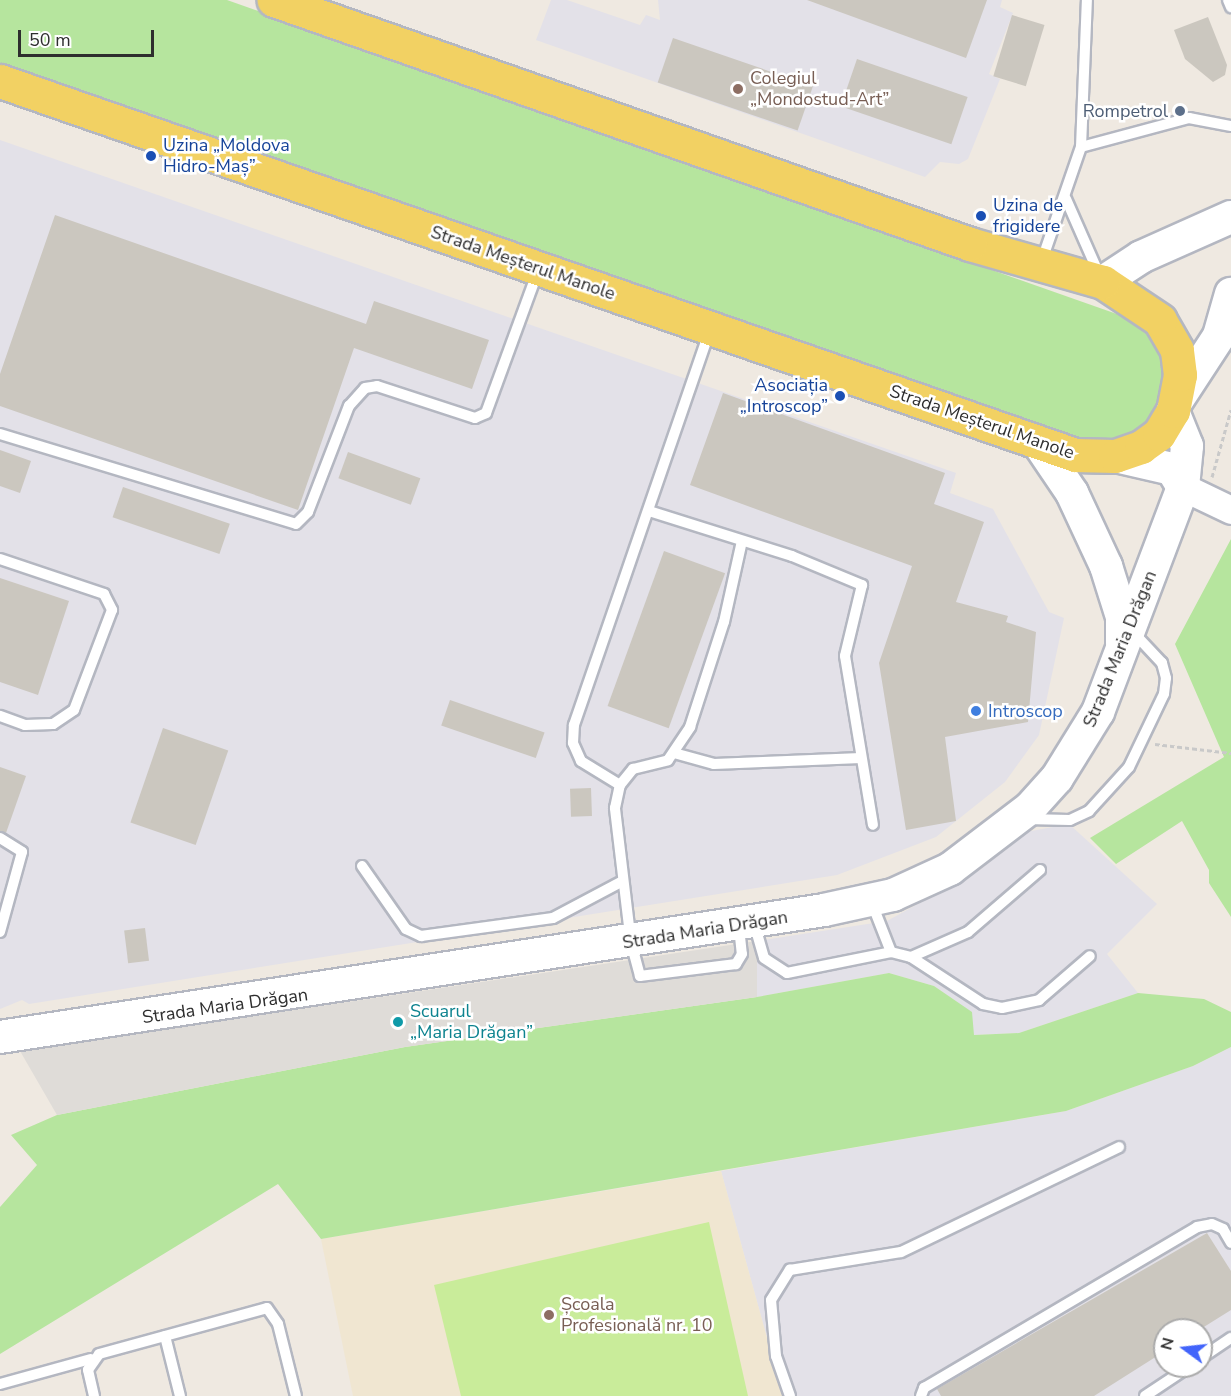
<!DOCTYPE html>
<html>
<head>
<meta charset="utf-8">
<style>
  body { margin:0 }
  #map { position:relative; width:1231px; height:1396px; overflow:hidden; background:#efe9e1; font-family:"Nunito Sans",sans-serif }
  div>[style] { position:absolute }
  .industrial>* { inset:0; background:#e3e1e8 }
  .education>* { inset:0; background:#f0e6d1 }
  .green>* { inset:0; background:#b6e59e }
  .pitch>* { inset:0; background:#c9ec9a }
  .plaza>* { inset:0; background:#dfdcd8 }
  .building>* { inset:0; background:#cbc7bf; transform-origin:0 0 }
  .path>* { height:3px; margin-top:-1.5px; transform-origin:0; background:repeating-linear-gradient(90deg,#c9c9c9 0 4.5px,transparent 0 7.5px) }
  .roads { filter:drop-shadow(2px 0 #b4b7c1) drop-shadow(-2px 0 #b4b7c1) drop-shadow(0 2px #b4b7c1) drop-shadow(0 -2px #b4b7c1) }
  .service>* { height:10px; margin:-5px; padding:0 5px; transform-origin:5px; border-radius:5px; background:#fff }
  .tertiary>* { height:27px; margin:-13.5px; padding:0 13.5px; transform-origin:13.5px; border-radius:13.5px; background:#fff }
  .secondary>* { height:32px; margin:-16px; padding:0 16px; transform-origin:16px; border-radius:16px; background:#fff }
  .primary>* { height:33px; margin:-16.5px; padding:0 16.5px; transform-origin:16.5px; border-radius:16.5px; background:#f2d163 }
  .dots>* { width:16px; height:16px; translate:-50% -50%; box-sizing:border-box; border:3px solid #fff; border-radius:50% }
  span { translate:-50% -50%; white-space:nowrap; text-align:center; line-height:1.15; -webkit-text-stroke:5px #fff; paint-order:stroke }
  .education-label { font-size:18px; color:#785e54 }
  .left { translate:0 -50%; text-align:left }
  .service-label { font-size:18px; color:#4e5e75 }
  .right { translate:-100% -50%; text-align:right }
  .transit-label { font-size:18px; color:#164399 }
  .street-label { font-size:18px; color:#2e2e2e }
  .shop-label { font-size:18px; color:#366cbe }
  .culture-label { font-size:18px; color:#0d838f }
  .north { position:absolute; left:1153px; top:1318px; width:60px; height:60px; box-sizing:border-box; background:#fff; border:2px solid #ababab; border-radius:50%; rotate:285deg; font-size:16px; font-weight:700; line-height:24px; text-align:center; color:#2e2e2e }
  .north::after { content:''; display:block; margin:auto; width:21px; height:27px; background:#4264fb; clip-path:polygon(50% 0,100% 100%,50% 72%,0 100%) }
  .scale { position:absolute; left:18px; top:30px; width:136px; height:27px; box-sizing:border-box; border:3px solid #2e2e2e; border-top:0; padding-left:8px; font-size:18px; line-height:21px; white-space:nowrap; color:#2e2e2e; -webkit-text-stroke:4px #fff; paint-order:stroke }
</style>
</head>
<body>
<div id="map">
  <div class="industrial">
    <div style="clip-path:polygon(551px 0,567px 0,640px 25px,646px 15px,660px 20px,658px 0,1002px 0,1000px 7px,1013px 13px,989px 74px,1000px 79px,968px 159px,959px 164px,940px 162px,925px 177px,536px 40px)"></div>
    <div style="clip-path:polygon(0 140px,956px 473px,950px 493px,993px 509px,1049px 612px,1064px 618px,1039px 735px,1005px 782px,936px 837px,837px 875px,29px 1004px,22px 1000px,0 1009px)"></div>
    <div style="clip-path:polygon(1069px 824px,1157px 904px,1107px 954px,1138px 993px,1019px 1033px,973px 1035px,971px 1012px,934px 986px,889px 973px,757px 997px,757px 941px,887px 921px,980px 870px,1026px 832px)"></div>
    <div style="clip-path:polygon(evenodd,1231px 1047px,1231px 1396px,783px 1396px,721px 1171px,1066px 1111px,1193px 1066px,1231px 1047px,1165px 1330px,1201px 1330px,1201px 1366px,1165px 1366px,1165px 1330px)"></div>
  </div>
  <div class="education">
    <div style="clip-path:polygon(721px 1171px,783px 1396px,353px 1396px,321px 1239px)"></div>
  </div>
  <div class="green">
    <div style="clip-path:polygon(0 0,227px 0,1131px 319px,1145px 327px,1160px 350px,1168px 387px,1153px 418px,1137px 433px,1100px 444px,1069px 437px,0 64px)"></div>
    <div style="clip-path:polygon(1231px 539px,1231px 917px,1209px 883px,1209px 870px,1182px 821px,1116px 864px,1090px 838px,1224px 757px,1175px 644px)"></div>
    <div style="clip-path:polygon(889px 973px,934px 986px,972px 1012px,974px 1035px,1019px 1033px,1138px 993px,1204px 999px,1231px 1012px,1231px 1047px,1193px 1066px,1066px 1111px,321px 1239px,278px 1184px,0 1354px,0 1207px,37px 1165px,11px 1135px,57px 1115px,405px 1047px,757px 997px)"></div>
  </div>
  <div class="pitch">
    <div style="clip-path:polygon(709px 1222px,748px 1396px,461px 1396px,434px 1285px)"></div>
  </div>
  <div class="plaza">
    <div style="clip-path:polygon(757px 941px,757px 997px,405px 1047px,57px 1115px,20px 1051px)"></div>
  </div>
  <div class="building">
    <div style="clip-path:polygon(807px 0,987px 0,966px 58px)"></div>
    <div style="left:1012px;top:15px;width:34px;height:64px;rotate:17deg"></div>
    <div style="clip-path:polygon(1208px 17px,1227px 65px,1225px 75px,1213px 82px,1185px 59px,1174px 30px)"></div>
    <div style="left:673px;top:38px;width:148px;height:47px;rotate:19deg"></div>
    <div style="left:857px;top:59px;width:117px;height:50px;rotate:19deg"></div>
    <div style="clip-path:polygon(55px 215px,366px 324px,374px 301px,489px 340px,472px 389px,354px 348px,298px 510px,0 406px,0 374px)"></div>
    <div style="clip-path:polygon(723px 393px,945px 473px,934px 504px,984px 522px,956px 602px,1008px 616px,1006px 622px,1036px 632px,1028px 722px,945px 737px,956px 821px,906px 830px,879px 663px,912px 566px,690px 485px)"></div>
    <div style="clip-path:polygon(0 450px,31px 461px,20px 493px,0 486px)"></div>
    <div style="left:348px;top:452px;width:77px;height:28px;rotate:20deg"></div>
    <div style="left:123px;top:487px;width:113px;height:32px;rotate:19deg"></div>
    <div style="left:664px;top:551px;width:65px;height:165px;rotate:20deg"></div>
    <div style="clip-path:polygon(0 578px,69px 601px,38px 695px,0 682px)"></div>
    <div style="left:450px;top:700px;width:100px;height:27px;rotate:19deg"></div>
    <div style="left:163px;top:728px;width:69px;height:100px;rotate:19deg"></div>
    <div style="clip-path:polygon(0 767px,26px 776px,6px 833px,0 831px)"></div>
    <div style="left:591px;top:788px;width:28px;height:21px;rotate:88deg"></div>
    <div style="left:145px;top:928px;width:33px;height:21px;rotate:83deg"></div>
    <div style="clip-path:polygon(1207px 1233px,1231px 1271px,1231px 1310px,1199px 1330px,1165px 1330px,1165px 1351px,1094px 1396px,941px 1396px,937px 1389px)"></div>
  </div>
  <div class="path">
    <div style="left:1212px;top:477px;width:70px;rotate:-74.2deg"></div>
    <div style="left:1155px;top:744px;width:77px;rotate:6.8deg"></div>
  </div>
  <div class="roads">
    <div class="service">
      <div style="left:1228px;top:0;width:8px;rotate:67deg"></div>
      <div style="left:1081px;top:147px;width:112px;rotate:-15deg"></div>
      <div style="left:1189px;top:118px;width:43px;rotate:10.8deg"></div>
      <div style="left:1066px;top:199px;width:82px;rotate:66.3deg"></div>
      <div style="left:1042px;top:260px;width:120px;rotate:-71deg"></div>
      <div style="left:1081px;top:147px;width:147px;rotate:-87.7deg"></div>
      <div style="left:0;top:434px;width:309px;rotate:16.9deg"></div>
      <div style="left:296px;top:524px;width:17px;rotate:-45deg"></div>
      <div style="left:308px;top:512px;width:114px;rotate:-68.9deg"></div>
      <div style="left:349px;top:406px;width:24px;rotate:-48deg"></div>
      <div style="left:365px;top:388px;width:12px;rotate:-9deg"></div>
      <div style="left:377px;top:386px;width:103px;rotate:18.1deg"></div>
      <div style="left:475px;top:418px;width:12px;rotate:-24deg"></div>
      <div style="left:486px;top:413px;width:151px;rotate:-69.9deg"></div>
      <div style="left:649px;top:511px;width:150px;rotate:17.5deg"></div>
      <div style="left:792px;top:556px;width:76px;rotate:22.5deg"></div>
      <div style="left:862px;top:585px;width:73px;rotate:103.5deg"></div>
      <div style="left:845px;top:656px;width:171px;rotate:80.6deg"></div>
      <div style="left:0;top:559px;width:110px;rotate:18.6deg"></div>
      <div style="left:104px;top:594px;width:18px;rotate:63deg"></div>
      <div style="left:112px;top:610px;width:107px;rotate:110.8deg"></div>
      <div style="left:74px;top:710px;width:25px;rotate:146deg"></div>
      <div style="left:53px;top:724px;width:28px;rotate:178deg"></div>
      <div style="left:25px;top:725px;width:27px;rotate:-160deg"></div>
      <div style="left:674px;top:753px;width:41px;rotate:15.4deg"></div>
      <div style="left:714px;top:764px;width:147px;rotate:-2.3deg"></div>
      <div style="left:620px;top:785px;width:46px;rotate:-148.4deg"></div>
      <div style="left:581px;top:761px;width:20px;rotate:-114deg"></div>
      <div style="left:573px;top:743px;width:18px;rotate:-87deg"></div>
      <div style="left:574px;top:725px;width:417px;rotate:-71deg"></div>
      <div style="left:1026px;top:819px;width:44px;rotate:1.3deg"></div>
      <div style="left:1070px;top:820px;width:21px;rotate:-25deg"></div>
      <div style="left:1089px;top:811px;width:59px;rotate:-47.7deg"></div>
      <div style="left:1129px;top:767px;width:81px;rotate:-64.4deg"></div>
      <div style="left:1164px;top:694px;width:16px;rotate:-83deg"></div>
      <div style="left:1166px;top:678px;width:16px;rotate:-105deg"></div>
      <div style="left:1162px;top:663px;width:42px;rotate:-133.1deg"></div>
      <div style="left:0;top:838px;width:26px;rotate:32deg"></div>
      <div style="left:22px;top:852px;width:83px;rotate:105.4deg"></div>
      <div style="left:362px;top:866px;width:77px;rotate:55.1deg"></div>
      <div style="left:406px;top:929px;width:17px;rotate:25deg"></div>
      <div style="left:421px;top:936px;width:133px;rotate:-7.8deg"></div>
      <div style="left:553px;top:918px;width:79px;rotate:-27.9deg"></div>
      <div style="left:871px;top:901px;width:55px;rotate:68.6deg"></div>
      <div style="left:891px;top:952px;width:21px;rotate:14deg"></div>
      <div style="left:911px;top:957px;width:62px;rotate:-23.7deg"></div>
      <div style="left:968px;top:932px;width:95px;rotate:-40.7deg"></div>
      <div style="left:754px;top:923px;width:36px;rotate:74deg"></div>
      <div style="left:764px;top:958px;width:27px;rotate:33deg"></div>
      <div style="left:787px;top:973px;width:106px;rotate:-11.4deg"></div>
      <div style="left:739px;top:927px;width:27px;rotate:84deg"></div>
      <div style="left:742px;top:954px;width:12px;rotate:121deg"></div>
      <div style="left:736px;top:964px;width:97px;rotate:172.9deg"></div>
      <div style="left:640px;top:976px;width:34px;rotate:-105deg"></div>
      <div style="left:631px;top:943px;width:136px;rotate:-96.8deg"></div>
      <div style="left:615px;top:808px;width:24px;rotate:-78deg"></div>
      <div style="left:620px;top:785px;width:21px;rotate:-51deg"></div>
      <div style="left:633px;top:769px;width:36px;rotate:-14deg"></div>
      <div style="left:668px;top:760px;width:40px;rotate:-56deg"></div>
      <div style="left:690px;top:727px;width:110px;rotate:-72.1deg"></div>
      <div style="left:724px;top:622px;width:83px;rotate:-77.5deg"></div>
      <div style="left:911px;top:957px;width:86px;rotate:33.1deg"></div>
      <div style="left:983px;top:1004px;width:19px;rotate:12deg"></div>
      <div style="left:1002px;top:1008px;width:38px;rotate:-12deg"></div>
      <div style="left:1039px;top:1000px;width:67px;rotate:-40.8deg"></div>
      <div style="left:165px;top:1336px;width:62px;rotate:76deg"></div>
      <div style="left:1201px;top:1358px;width:36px;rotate:-34deg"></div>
      <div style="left:0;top:1384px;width:94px;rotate:-15.4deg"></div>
      <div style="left:94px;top:1396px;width:27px;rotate:-103deg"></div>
      <div style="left:88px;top:1370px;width:19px;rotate:-55deg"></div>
      <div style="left:99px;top:1354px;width:174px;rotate:-15.3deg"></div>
      <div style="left:267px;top:1308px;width:19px;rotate:55deg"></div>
      <div style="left:278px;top:1324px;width:74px;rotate:76deg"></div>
      <div style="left:790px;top:1396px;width:42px;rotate:-109.3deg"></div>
      <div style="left:776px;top:1356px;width:56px;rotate:-95.1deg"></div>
      <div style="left:771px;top:1300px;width:36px;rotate:-58deg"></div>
      <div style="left:790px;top:1270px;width:112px;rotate:-9.2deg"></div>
      <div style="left:901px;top:1252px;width:242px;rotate:-25.7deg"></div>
      <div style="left:921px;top:1396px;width:9px;rotate:-69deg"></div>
      <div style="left:924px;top:1388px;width:317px;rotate:-30.5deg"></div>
      <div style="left:1197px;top:1227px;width:15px;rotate:-11deg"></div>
      <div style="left:1212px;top:1224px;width:12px;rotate:24deg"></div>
      <div style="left:1223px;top:1229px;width:16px;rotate:60deg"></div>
      <div style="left:1145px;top:1396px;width:54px;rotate:-33.7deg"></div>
    </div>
    <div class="tertiary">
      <div style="left:1183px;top:487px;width:53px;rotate:25.6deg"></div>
    </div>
    <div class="secondary">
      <div style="left:1103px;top:282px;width:45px;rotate:-33.3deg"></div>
      <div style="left:1141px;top:257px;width:98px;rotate:-24deg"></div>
      <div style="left:1178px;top:399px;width:75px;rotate:-56.9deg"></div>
      <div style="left:1219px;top:336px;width:44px;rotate:-74.1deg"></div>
      <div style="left:1039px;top:444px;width:59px;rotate:56deg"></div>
      <div style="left:1072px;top:493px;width:81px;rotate:65deg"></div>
      <div style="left:1106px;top:566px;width:53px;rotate:72.6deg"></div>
      <div style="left:1122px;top:617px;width:26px;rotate:90deg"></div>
      <div style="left:1115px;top:456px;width:58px;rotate:12.8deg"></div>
      <div style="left:1172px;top:469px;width:21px;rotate:59deg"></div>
      <div style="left:0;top:1037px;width:834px;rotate:-8.76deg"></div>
      <div style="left:824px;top:910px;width:71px;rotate:-12.3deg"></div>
      <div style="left:893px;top:895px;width:63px;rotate:-24.5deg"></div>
      <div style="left:950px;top:869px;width:101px;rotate:-37.3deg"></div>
      <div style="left:1030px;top:808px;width:40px;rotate:-48deg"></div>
      <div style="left:1057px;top:778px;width:78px;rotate:-58.2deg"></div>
      <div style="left:1098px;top:712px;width:241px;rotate:-69.3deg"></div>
      <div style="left:1183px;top:487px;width:41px;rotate:-84.4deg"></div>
      <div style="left:1187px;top:446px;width:38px;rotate:-112deg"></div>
    </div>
    <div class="primary">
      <div style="left:0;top:81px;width:1138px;rotate:19.18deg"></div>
      <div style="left:1075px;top:455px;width:40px;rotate:1.4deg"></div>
      <div style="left:1115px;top:456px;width:28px;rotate:-19deg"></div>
      <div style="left:1141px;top:447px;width:22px;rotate:-36deg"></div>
      <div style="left:1159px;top:434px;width:27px;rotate:-59deg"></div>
      <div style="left:1173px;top:411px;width:37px;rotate:-79deg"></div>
      <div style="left:1180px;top:375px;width:25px;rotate:-97deg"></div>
      <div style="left:1177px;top:350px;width:34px;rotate:-120deg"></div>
      <div style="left:1160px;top:320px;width:69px;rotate:-146.3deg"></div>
      <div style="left:1103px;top:282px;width:138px;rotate:-164.1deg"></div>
      <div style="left:970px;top:244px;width:738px;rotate:-160.68deg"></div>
    </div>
  </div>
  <div class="dots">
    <div style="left:738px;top:89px;background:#8d6e63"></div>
    <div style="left:1180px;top:111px;background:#5c6f8a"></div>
    <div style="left:151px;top:156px;background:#1a4fb4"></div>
    <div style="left:981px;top:216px;background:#1a4fb4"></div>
    <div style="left:840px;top:396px;background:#1a4fb4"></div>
    <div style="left:976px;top:711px;background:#3f7fe0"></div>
    <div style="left:398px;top:1022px;background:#0f9aa8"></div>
    <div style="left:549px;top:1315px;background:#8d6e63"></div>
  </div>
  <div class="education-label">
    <span class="left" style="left:750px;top:89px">Colegiul<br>„Mondostud-Art”</span>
    <span class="left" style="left:561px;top:1315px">Școala<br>Profesională nr. 10</span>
  </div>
  <div class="service-label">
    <span class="right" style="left:1168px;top:111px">Rompetrol</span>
  </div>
  <div class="transit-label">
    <span class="left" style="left:163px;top:156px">Uzina „Moldova<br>Hidro-Maș”</span>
    <span class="left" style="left:993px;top:216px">Uzina de<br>frigidere</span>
    <span class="right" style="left:828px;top:396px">Asociația<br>„Introscop”</span>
  </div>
  <div class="street-label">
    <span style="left:523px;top:263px;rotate:19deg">Strada Meșterul Manole</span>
    <span style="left:982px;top:422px;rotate:19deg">Strada Meșterul Manole</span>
    <span style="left:1120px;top:649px;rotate:-68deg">Strada Maria Drăgan</span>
    <span style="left:705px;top:930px;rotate:-9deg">Strada Maria Drăgan</span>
    <span style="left:225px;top:1006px;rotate:-8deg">Strada Maria Drăgan</span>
  </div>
  <div class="shop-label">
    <span class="left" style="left:988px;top:711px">Introscop</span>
  </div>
  <div class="culture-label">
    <span class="left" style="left:410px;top:1022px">Scuarul<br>„Maria Drăgan”</span>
  </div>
  <div class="north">N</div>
  <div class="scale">50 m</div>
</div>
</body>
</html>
